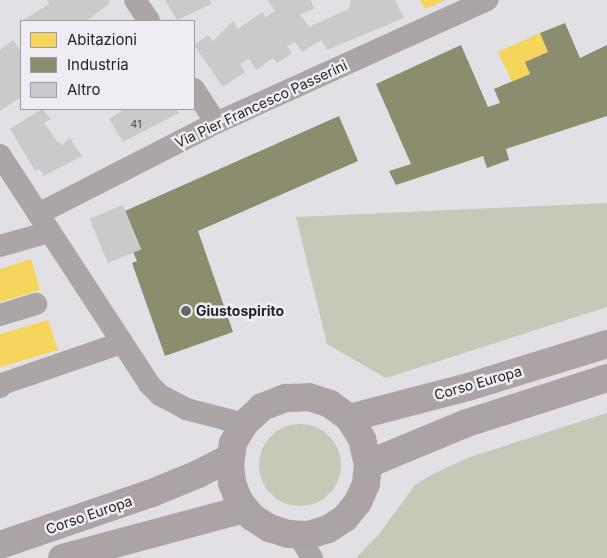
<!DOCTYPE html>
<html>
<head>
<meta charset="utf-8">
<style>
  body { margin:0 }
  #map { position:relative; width:607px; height:558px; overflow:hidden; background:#e2e0e4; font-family:Inter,sans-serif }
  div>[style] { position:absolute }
  .green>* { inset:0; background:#c6c8b8 }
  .round { border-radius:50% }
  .homes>* { inset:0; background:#f6d55c }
  .industry>* { inset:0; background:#8c8c6e }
  .building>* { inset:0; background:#cbc9cb; transform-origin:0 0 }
  .street>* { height:22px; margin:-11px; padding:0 11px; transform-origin:11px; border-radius:11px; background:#aca5a5 }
  .secondary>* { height:28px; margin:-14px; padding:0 14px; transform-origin:14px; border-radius:14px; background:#aca4a4 }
  .dots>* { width:14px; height:14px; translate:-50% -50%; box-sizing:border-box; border:2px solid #efecf3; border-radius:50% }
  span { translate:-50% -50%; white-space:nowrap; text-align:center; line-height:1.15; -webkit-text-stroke:5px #efecf3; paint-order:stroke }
  .number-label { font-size:11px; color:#504f51 }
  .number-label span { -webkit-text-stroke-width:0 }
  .street-label { font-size:14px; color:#262527 }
  .poi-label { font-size:14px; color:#262527; font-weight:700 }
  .left { translate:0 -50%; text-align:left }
  .legend { position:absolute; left:20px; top:20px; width:175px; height:90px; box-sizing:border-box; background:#efecf3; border:1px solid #9f9ca1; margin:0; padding:6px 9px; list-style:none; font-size:15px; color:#262527 }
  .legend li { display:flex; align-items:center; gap:10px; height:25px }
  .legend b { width:25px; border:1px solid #9f9ca1 }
</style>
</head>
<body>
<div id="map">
  <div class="green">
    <div style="clip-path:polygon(607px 203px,607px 307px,386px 378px,327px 344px,296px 217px)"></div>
    <div style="clip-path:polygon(607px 413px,607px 558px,356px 558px,380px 533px,415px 485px,431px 475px,470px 457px)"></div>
    <div class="round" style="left:259px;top:424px;width:82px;height:82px"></div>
  </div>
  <div class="homes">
    <div style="clip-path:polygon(420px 0,446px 0,425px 9px)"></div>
    <div style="clip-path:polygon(540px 33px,548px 52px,525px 62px,530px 74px,512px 82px,498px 52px)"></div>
    <div style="clip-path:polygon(31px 259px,40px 290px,0 302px,0 269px)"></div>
    <div style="clip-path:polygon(48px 320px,58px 350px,0 367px,0 334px)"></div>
  </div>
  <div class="industry">
    <div style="clip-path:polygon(565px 23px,580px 58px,607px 45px,607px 116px,506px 149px,509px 160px,487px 168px,483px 156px,396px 185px,389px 171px,411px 164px,376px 84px,461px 45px,488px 107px,500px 103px,494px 89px,530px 74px,525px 62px,548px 52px,540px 33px)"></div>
    <div style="clip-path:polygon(339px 116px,358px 161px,198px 231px,233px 332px,165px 356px,132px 263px,137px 261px,133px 252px,141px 249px,125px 211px)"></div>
  </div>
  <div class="building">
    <div style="clip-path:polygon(47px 0,108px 0,110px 3px,86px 21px,22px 21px,49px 4px)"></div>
    <div style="clip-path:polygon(165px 0,209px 0,212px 4px,177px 20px)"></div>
    <div style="clip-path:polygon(268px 0,311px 0,314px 9px,300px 14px,309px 27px,349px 9px,351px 0,395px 0,404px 18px,327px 50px,321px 40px,302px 52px,295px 42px,287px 46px,292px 53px,277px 63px,273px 58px,256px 70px,249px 59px,240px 64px,245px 72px,223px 87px,194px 45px,208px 35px,213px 41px,233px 21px,238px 29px,262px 12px,266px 17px,275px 11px)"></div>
    <div style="clip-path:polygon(13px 40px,21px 52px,21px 97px,0 111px,0 50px)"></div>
    <div style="clip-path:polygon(42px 109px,51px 119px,44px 123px,57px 141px,62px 145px,70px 138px,82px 156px,44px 176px,39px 169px,35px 171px,10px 129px)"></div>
    <div style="clip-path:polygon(124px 109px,176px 109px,179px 113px,123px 142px,109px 119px)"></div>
    <div style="left:123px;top:205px;width:48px;height:36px;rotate:68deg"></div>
  </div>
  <div class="street">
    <div style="left:135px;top:0;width:25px;rotate:56deg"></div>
    <div style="left:194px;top:89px;width:40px;rotate:57.1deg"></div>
    <div style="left:0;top:155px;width:273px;rotate:56.9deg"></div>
    <div style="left:149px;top:384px;width:16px;rotate:45deg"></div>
    <div style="left:160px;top:395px;width:30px;rotate:28deg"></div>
    <div style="left:186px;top:409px;width:60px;rotate:14.5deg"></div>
    <div style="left:38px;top:214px;width:200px;rotate:-27.1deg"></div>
    <div style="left:216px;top:123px;width:298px;rotate:-24.4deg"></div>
    <div style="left:0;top:246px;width:51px;rotate:-15.9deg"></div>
    <div style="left:0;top:315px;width:38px;rotate:-17deg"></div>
    <div style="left:0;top:387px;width:4px;rotate:-56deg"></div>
    <div style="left:2px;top:384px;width:126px;rotate:-19deg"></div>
    <div style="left:298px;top:534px;width:28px;rotate:60deg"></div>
  </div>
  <div class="secondary">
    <div style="left:349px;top:418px;width:25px;rotate:58deg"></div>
    <div style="left:362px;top:439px;width:26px;rotate:77deg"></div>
    <div style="left:368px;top:464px;width:20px;rotate:96deg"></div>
    <div style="left:366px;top:484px;width:20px;rotate:114deg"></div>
    <div style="left:358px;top:502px;width:21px;rotate:129deg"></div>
    <div style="left:345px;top:518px;width:20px;rotate:147deg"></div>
    <div style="left:328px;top:529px;width:21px;rotate:163deg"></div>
    <div style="left:308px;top:535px;width:20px;rotate:-177deg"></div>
    <div style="left:288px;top:534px;width:20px;rotate:-162deg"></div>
    <div style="left:269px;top:528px;width:20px;rotate:-147deg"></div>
    <div style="left:252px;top:517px;width:21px;rotate:-129deg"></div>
    <div style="left:239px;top:501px;width:19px;rotate:-111deg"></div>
    <div style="left:232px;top:483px;width:19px;rotate:-96deg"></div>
    <div style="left:230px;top:464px;width:21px;rotate:-82deg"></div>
    <div style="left:233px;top:443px;width:22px;rotate:-60deg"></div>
    <div style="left:244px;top:424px;width:25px;rotate:-43deg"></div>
    <div style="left:262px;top:407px;width:26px;rotate:-21deg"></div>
    <div style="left:286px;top:398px;width:23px;rotate:-2deg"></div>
    <div style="left:309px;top:397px;width:22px;rotate:18deg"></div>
    <div style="left:330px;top:404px;width:24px;rotate:36deg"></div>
    <div style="left:349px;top:418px;width:123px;rotate:-14.6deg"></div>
    <div style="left:468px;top:387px;width:145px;rotate:-17.2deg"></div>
    <div style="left:368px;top:464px;width:107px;rotate:-22.5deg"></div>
    <div style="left:467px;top:423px;width:147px;rotate:-17.8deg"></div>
    <div style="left:0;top:545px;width:161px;rotate:-18.9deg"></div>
    <div style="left:152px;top:493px;width:50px;rotate:-22.4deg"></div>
    <div style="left:198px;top:474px;width:37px;rotate:-27deg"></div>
    <div style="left:62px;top:558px;width:189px;rotate:-15deg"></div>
  </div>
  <div class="dots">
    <div style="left:186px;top:311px;background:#686669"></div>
  </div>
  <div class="number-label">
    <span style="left:136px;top:124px">41</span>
  </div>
  <div class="street-label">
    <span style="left:261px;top:104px;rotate:-25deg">Via Pier Francesco Passerini</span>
    <span style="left:478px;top:383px;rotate:-16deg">Corso Europa</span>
    <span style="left:89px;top:515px;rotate:-19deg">Corso Europa</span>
  </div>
  <div class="poi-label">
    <span class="left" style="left:196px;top:311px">Giustospirito</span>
  </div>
  <ul class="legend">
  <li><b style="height:14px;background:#f6d55c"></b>Abitazioni</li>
  <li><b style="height:14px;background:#8c8c6e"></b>Industria</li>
  <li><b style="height:14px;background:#cbc9cb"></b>Altro</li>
  </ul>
</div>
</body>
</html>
